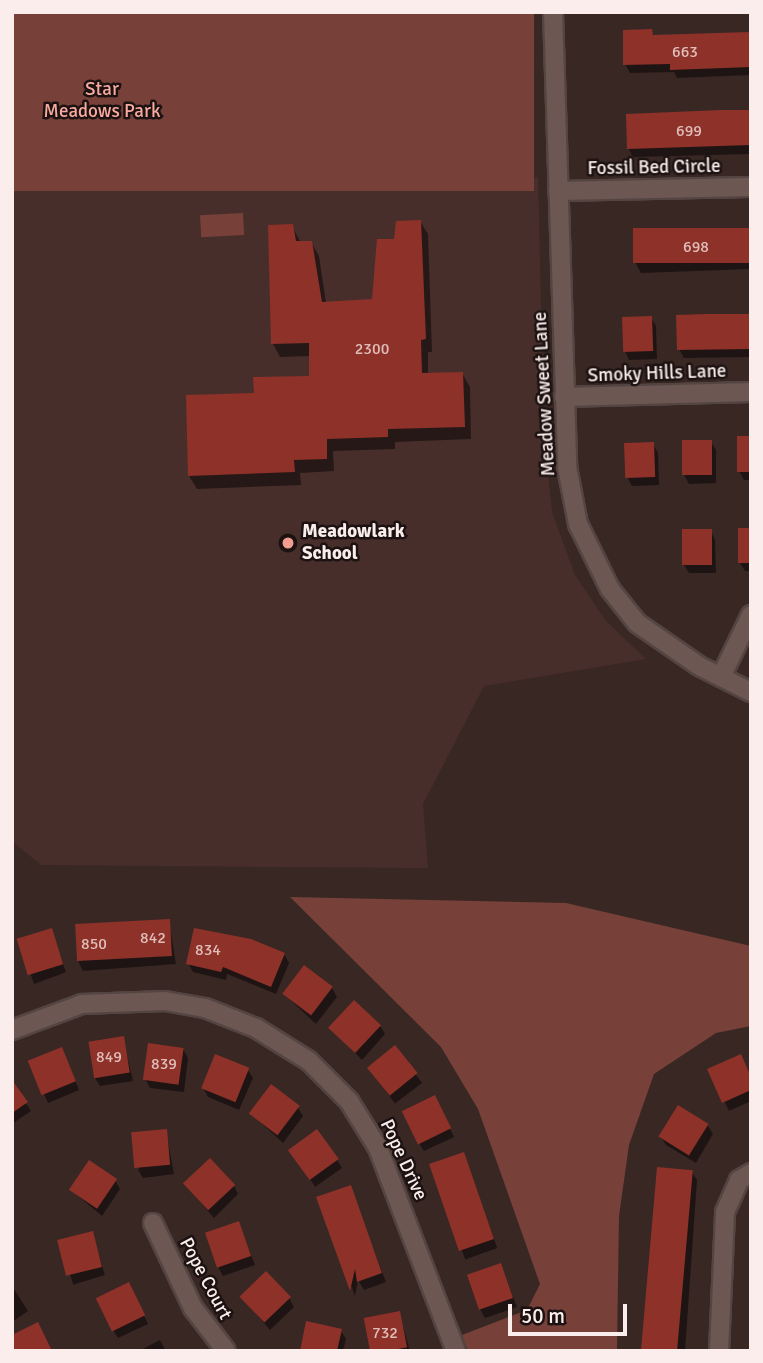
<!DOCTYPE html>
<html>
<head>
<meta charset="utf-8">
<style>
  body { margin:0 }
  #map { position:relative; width:763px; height:1363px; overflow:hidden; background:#392724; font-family:Signika,sans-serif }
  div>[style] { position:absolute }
  .built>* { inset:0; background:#482e2b }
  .green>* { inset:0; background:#774039; transform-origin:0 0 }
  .shadow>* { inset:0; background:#0007; transform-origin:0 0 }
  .building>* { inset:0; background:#8e3129; transform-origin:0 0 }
  .roads { filter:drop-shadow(2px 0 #544542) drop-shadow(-2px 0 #544542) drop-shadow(0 2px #544542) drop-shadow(0 -2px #544542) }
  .street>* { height:18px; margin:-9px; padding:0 9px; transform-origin:9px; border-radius:9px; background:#6c5753 }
  .dots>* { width:19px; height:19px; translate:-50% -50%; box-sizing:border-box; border:4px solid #1b1211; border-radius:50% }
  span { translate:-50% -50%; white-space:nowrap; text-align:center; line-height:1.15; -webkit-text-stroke:5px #1b1211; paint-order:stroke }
  .number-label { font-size:16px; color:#dfbeba }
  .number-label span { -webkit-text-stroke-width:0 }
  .park-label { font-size:19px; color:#f9aa9f }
  .street-label { font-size:19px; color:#faedeb }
  .poi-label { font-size:19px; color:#faedeb; font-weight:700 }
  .left { translate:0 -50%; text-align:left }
  .frame { position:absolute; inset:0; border:14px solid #faedeb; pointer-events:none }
  .scale { position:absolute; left:508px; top:1304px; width:119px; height:32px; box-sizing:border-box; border:4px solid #faedeb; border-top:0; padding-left:9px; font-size:21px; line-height:24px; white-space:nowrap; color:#faedeb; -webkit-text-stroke:5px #1b1211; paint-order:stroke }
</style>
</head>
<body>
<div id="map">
  <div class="built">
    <div style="clip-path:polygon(538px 177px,544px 438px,552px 512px,575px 575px,606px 621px,646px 659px,484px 686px,423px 804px,428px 868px,41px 865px,12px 841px,12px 191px)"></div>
  </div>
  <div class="green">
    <div style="left:12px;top:12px;width:522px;height:179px"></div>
    <div style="left:243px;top:213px;width:22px;height:43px;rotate:87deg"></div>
    <div style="clip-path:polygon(290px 897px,566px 903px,751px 946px,751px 1026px,716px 1033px,654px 1074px,629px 1145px,619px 1216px,617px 1351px,468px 1351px,462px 1335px,527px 1310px,540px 1284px,478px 1109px,441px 1047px)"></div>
  </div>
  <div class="shadow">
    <div style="clip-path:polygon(651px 31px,655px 37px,751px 34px,751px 75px,677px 78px,674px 72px,630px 73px,625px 64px)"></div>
    <div style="clip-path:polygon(751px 113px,751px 154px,633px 157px,628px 148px)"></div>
    <div style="clip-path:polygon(420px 221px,428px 234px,432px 352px,428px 352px,428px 374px,462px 373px,470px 387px,471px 439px,395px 442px,395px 449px,333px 451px,334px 471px,300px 473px,301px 485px,197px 489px,189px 476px,187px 397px,256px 395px,311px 378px,311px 356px,280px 357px,273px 344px,292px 226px,301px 243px,311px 242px,319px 256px,326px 303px,374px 301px,395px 241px)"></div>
    <div style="clip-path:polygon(751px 228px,751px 269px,641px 273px,636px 264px,635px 231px)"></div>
    <div style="clip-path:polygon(751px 315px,751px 357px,684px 358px,679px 349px)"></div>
    <div style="clip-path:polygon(651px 318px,656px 326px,657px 359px,629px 360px,625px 351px)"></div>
    <div style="clip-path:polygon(751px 438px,751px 480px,744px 480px,739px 471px)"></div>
    <div style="clip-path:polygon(711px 442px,716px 450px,716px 483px,689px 484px,684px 475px)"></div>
    <div style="clip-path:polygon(653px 444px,658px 453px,659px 485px,632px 486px,627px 477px)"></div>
    <div style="clip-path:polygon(751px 529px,751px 571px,745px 571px,740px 563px)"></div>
    <div style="clip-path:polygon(711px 531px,715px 540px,716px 573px,689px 573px,684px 565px)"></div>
    <div style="clip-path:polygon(169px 921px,176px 964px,83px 971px,79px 963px,77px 928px)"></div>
    <div style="left:51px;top:931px;width:44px;height:34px;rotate:70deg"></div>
    <div style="clip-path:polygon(284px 954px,289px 963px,276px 994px,227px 974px,226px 980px,193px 972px,188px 963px)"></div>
    <div style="clip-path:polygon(332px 988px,337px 997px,316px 1024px,284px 994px)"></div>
    <div style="clip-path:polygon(380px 1026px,385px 1034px,362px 1060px,331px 1028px)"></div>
    <div style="clip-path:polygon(123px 1038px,133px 1081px,100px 1086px,95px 1078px)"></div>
    <div style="left:395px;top:1047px;width:45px;height:34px;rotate:53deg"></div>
    <div style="clip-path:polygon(183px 1049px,188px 1058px,184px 1092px,150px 1088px,145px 1079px)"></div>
    <div style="clip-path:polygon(66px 1058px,79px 1090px,48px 1103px,30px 1062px)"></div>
    <div style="clip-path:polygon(248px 1070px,253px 1078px,239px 1110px,208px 1097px,203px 1088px)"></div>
    <div style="clip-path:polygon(710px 1070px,751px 1078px,751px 1101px,729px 1111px)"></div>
    <div style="clip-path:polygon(12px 1083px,31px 1111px,12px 1124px)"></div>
    <div style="clip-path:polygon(439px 1105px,454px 1137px,424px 1151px,419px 1143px)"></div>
    <div style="clip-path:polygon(298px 1108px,303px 1116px,283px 1143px,253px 1115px)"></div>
    <div style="clip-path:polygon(679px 1108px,708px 1126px,713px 1134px,696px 1163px,666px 1145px,661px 1137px)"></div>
    <div style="clip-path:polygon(166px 1131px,174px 1174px,143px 1178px,138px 1170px)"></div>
    <div style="clip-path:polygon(292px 1149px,337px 1160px,342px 1168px,315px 1187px)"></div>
    <div style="left:463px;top:1154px;width:100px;height:34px;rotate:70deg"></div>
    <div style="clip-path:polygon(692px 1172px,697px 1180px,685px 1351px,645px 1351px)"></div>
    <div style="clip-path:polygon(115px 1180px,120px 1189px,102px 1216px,71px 1190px)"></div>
    <div style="clip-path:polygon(185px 1184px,234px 1186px,238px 1194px,214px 1218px)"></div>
    <div style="clip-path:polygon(350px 1187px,386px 1282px,364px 1290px,358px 1280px,355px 1296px,319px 1199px)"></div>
    <div style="clip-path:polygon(238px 1223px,255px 1265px,223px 1276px,218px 1267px)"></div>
    <div style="left:92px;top:1233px;width:44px;height:33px;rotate:73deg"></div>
    <div style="clip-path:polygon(501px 1265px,517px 1307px,485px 1318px,480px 1309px)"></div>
    <div style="clip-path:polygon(12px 1286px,28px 1311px,12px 1322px)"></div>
    <div style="clip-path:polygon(133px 1292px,148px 1324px,118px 1338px,113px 1330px)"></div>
    <div style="clip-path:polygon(241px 1296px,289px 1298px,294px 1307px,270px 1330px)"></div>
    <div style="clip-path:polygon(399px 1313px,410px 1351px,372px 1351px)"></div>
    <div style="clip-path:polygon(341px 1331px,346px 1339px,343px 1351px,302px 1351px)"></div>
    <div style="clip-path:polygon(160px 1340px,166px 1351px,139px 1351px)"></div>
  </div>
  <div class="building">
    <div style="clip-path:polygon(652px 29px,653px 35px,750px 32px,751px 67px,670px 70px,670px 64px,623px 65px,623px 30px)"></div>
    <div style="clip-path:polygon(721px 110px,751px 110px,751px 145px,627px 149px,626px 114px)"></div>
    <div style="clip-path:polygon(421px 220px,426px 339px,421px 340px,422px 373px,463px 372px,465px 427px,388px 429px,388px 437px,327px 439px,327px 459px,294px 460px,295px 472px,188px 476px,186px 395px,254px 393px,253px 377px,309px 376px,309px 343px,271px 344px,268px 225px,293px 224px,296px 241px,312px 241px,322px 302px,372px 299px,377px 239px,394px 239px,396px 221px)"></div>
    <div style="left:751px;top:228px;width:35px;height:118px;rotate:90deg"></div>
    <div style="clip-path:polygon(706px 314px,751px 314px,751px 349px,677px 350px,676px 315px)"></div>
    <div style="left:652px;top:316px;width:35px;height:30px;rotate:88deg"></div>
    <div style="left:751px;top:436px;width:36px;height:14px;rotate:90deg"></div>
    <div style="left:712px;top:440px;width:35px;height:30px;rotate:90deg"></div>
    <div style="left:654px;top:442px;width:35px;height:30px;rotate:88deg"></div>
    <div style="left:738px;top:528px;width:13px;height:35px"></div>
    <div style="left:712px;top:529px;width:36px;height:30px;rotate:90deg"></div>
    <div style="left:170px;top:919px;width:37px;height:95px;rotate:87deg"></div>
    <div style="left:52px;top:928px;width:38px;height:37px;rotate:73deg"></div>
    <div style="clip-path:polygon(194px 928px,251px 939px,285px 953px,271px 987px,223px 967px,221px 972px,186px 964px)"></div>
    <div style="left:304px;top:965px;width:36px;height:36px;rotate:37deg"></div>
    <div style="left:354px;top:1000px;width:37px;height:38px;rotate:43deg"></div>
    <div style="left:124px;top:1036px;width:37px;height:36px;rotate:81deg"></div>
    <div style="left:148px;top:1043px;width:36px;height:37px;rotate:8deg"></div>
    <div style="left:395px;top:1045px;width:36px;height:36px;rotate:51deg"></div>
    <div style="left:62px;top:1047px;width:37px;height:37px;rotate:68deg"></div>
    <div style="left:215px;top:1054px;width:37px;height:37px;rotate:22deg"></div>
    <div style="clip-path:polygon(741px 1054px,751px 1077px,751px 1090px,722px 1103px,707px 1069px)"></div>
    <div style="clip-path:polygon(12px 1080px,28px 1102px,12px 1113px)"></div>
    <div style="left:271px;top:1084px;width:36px;height:37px;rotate:37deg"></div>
    <div style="left:435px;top:1095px;width:37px;height:37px;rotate:64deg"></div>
    <div style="left:678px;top:1105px;width:36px;height:37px;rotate:32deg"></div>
    <div style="left:167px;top:1129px;width:36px;height:36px;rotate:85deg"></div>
    <div style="left:317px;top:1129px;width:37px;height:36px;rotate:54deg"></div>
    <div style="left:464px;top:1152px;width:92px;height:37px;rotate:71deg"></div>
    <div style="left:210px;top:1158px;width:37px;height:37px;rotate:47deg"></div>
    <div style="left:89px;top:1160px;width:34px;height:36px;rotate:34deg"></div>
    <div style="left:657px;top:1167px;width:36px;height:184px;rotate:5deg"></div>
    <div style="clip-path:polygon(351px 1185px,382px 1273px,357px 1282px,355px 1269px,350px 1291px,316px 1197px)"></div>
    <div style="left:239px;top:1221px;width:37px;height:36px;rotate:71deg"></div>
    <div style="left:93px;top:1231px;width:37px;height:37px;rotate:76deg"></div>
    <div style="left:501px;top:1263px;width:37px;height:36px;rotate:71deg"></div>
    <div style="left:266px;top:1271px;width:36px;height:37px;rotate:46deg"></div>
    <div style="left:129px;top:1282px;width:37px;height:37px;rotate:64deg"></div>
    <div style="left:400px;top:1311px;width:37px;height:37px;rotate:79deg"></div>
    <div style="clip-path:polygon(306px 1321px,342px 1329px,337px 1351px,300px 1351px)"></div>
    <div style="clip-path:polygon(38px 1322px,52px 1351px,12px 1351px,12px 1335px)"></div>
  </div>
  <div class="roads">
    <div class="street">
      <div style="left:553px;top:12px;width:455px;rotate:88.2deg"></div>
      <div style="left:567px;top:467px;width:58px;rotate:79.1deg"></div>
      <div style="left:578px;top:524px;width:72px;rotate:63.8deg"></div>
      <div style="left:610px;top:589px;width:43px;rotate:51.5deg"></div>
      <div style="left:637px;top:623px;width:75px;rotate:34.7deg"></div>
      <div style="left:699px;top:666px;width:58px;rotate:26.6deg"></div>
      <div style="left:558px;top:191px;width:193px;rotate:-1.2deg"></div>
      <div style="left:564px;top:397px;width:187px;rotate:-1.5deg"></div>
      <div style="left:721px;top:677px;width:69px;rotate:-64.2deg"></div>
      <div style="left:12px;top:1030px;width:75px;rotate:-20.4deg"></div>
      <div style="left:82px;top:1004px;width:83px;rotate:-2.1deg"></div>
      <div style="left:165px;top:1001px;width:41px;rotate:9.9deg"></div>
      <div style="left:205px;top:1008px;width:55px;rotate:21.4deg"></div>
      <div style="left:256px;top:1028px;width:62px;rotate:31.9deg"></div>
      <div style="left:309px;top:1061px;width:57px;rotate:45deg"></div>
      <div style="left:349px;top:1101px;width:55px;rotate:58.3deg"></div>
      <div style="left:378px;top:1148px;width:217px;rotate:69deg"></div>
      <div style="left:153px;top:1223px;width:94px;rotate:64.8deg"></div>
      <div style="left:193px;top:1308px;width:54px;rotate:52.5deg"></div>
      <div style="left:719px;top:1351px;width:139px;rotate:-87.5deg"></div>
      <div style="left:725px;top:1212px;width:35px;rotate:-66deg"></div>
      <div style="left:739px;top:1180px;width:14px;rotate:-30deg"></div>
    </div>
  </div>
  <div class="dots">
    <div style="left:288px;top:543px;background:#f59c90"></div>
  </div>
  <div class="number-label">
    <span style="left:685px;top:52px">663</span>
    <span style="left:689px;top:131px">699</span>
    <span style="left:696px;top:247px">698</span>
    <span style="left:372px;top:349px">2300</span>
    <span style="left:153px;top:938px">842</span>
    <span style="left:94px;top:944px">850</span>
    <span style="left:208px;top:950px">834</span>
    <span style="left:109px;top:1057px">849</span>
    <span style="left:164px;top:1064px">839</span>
    <span style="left:385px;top:1333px">732</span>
  </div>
  <div class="park-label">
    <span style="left:102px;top:101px">Star<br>Meadows Park</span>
  </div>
  <div class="street-label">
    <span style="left:654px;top:168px;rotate:-1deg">Fossil Bed Circle</span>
    <span style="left:657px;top:374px;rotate:-2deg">Smoky Hills Lane</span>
    <span style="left:545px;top:394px;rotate:-93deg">Meadow Sweet Lane</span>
    <span style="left:403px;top:1160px;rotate:65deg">Pope Drive</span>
    <span style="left:205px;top:1279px;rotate:62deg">Pope Court</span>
  </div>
  <div class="poi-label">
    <span class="left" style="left:302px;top:543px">Meadowlark<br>School</span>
  </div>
  <div class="frame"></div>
  <div class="scale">50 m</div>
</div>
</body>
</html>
